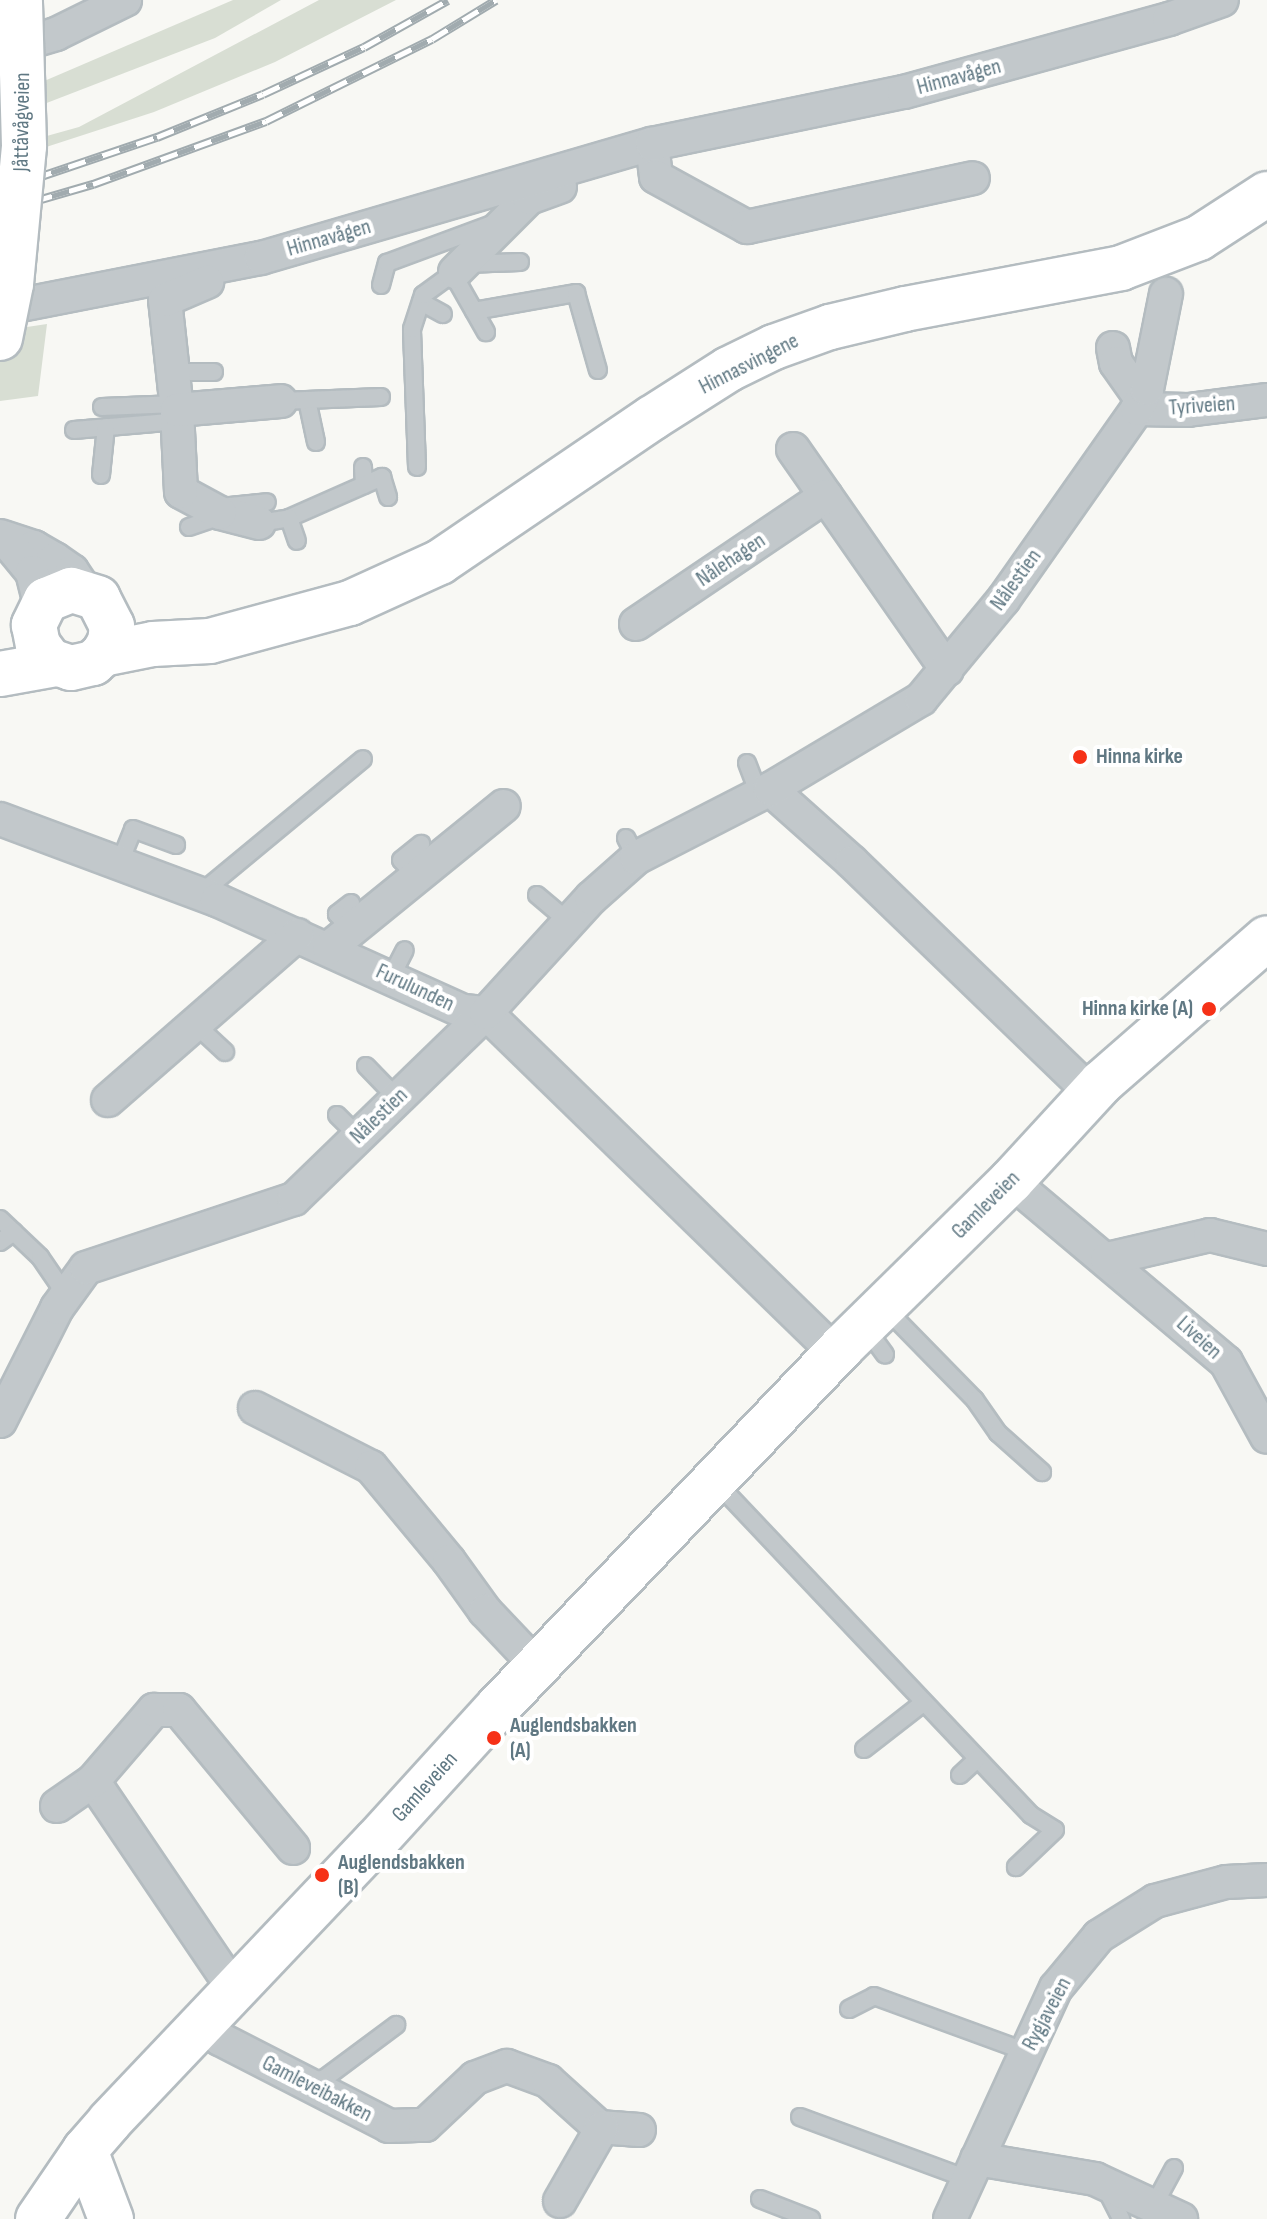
<!DOCTYPE html>
<html>
<head>
<meta charset="utf-8">
<style>
  body { margin:0 }
  #map { position:relative; width:1267px; height:2219px; overflow:hidden; background:#f8f8f4; font-family:"Sofia Sans Condensed",sans-serif }
  div>[style] { position:absolute }
  .green>* { inset:0; background:#d8ded3 }
  .roads { filter:drop-shadow(2px 0 #b4bcc0) drop-shadow(-2px 0 #b4bcc0) drop-shadow(0 2px #b4bcc0) drop-shadow(0 -2px #b4bcc0) }
  .lane>* { height:16px; margin:-8px; padding:0 8px; transform-origin:8px; border-radius:8px; background:#c2c8cb }
  .street>* { height:32px; margin:-16px; padding:0 16px; transform-origin:16px; border-radius:16px; background:#c2c8cb }
  .secondary>* { height:44px; margin:-22px; padding:0 22px; transform-origin:22px; border-radius:22px; background:#fff }
  .primary>* { height:44px; margin:-22px; padding:0 22px; transform-origin:22px; border-radius:22px; background:#fff }
  .rail>* { height:9px; margin-top:-4.5px; transform-origin:0; background:repeating-linear-gradient(90deg,#fff 0 18px,#a1abaf 0 36px); box-sizing:border-box; border-block:2px solid #a1abaf }
  .bridges { filter:drop-shadow(2px 0 #b4bcc0) drop-shadow(-2px 0 #b4bcc0) drop-shadow(0 2px #b4bcc0) drop-shadow(0 -2px #b4bcc0) }
  .secondary-bridge>* { height:44px; margin:-22px; padding:0 22px; transform-origin:22px; border-radius:22px; background:#fff }
  .dots>* { width:22px; height:22px; translate:-50% -50%; box-sizing:border-box; border:4px solid #fff; border-radius:50% }
  span { translate:-50% -50%; white-space:nowrap; text-align:center; line-height:1.15; -webkit-text-stroke:8px #fff; paint-order:stroke }
  .street-label { font-size:22px; color:#607883 }
  .poi-label { font-size:22px; color:#607883; font-weight:700 }
  .left { translate:0 -50%; text-align:left }
  .right { translate:-100% -50%; text-align:right }
</style>
</head>
<body>
<div id="map">
  <div class="green">
    <div style="clip-path:polygon(233px 0,281px 0,215px 38px,0 121px,0 100px)"></div>
    <div style="clip-path:polygon(319px 0,396px 0,275px 62px,154px 112px,0 162px,0 149px,79px 127px)"></div>
    <div style="clip-path:polygon(47px 324px,38px 396px,0 401px,0 331px)"></div>
  </div>
  <div class="roads">
    <div class="lane">
      <div style="left:465px;top:264px;width:55px;rotate:-2.1deg"></div>
      <div style="left:453px;top:274px;width:67px;rotate:60.4deg"></div>
      <div style="left:381px;top:285px;width:23px;rotate:-75deg"></div>
      <div style="left:387px;top:263px;width:115px;rotate:-20.3deg"></div>
      <div style="left:421px;top:302px;width:25px;rotate:29deg"></div>
      <div style="left:474px;top:311px;width:104px;rotate:-10deg"></div>
      <div style="left:576px;top:293px;width:80px;rotate:74.1deg"></div>
      <div style="left:173px;top:372px;width:41px"></div>
      <div style="left:307px;top:400px;width:43px;rotate:77.9deg"></div>
      <div style="left:281px;top:401px;width:100px;rotate:-2.3deg"></div>
      <div style="left:102px;top:407px;width:75px;rotate:-2.3deg"></div>
      <div style="left:74px;top:430px;width:104px;rotate:-4.9deg"></div>
      <div style="left:363px;top:467px;width:18px;rotate:87deg"></div>
      <div style="left:417px;top:467px;width:138px;rotate:-92.1deg"></div>
      <div style="left:412px;top:329px;width:36px;rotate:-72deg"></div>
      <div style="left:423px;top:295px;width:39px;rotate:-36deg"></div>
      <div style="left:101px;top:475px;width:48px;rotate:-84.1deg"></div>
      <div style="left:230px;top:506px;width:37px;rotate:-6deg"></div>
      <div style="left:289px;top:518px;width:102px;rotate:-23.8deg"></div>
      <div style="left:382px;top:477px;width:21px;rotate:73deg"></div>
      <div style="left:259px;top:523px;width:30px;rotate:-9deg"></div>
      <div style="left:289px;top:518px;width:24px;rotate:71deg"></div>
      <div style="left:189px;top:527px;width:34px;rotate:-19deg"></div>
      <div style="left:747px;top:763px;width:33px;rotate:69deg"></div>
      <div style="left:626px;top:838px;width:22px;rotate:63deg"></div>
      <div style="left:120px;top:862px;width:35px;rotate:-68deg"></div>
      <div style="left:133px;top:829px;width:46px;rotate:20.4deg"></div>
      <div style="left:417px;top:877px;width:23px;rotate:-133deg"></div>
      <div style="left:401px;top:860px;width:26px;rotate:-39deg"></div>
      <div style="left:201px;top:893px;width:210px;rotate:-39.6deg"></div>
      <div style="left:537px;top:895px;width:42px;rotate:40.2deg"></div>
      <div style="left:351px;top:903px;width:18px;rotate:142deg"></div>
      <div style="left:337px;top:914px;width:21px;rotate:49deg"></div>
      <div style="left:391px;top:977px;width:30px;rotate:-63deg"></div>
      <div style="left:195px;top:1024px;width:41px;rotate:43deg"></div>
      <div style="left:366px;top:1066px;width:45px;rotate:45.9deg"></div>
      <div style="left:337px;top:1115px;width:30px;rotate:45deg"></div>
      <div style="left:0;top:1219px;width:55px;rotate:43.5deg"></div>
      <div style="left:40px;top:1257px;width:46px;rotate:55.6deg"></div>
      <div style="left:0;top:1242px;width:17px;rotate:-36deg"></div>
      <div style="left:886px;top:1309px;width:127px;rotate:45.6deg"></div>
      <div style="left:975px;top:1400px;width:40px;rotate:55.1deg"></div>
      <div style="left:998px;top:1433px;width:59px;rotate:41.6deg"></div>
      <div style="left:865px;top:1327px;width:34px;rotate:54deg"></div>
      <div style="left:717px;top:1483px;width:457px;rotate:46.6deg"></div>
      <div style="left:1031px;top:1815px;width:28px;rotate:32deg"></div>
      <div style="left:1055px;top:1830px;width:54px;rotate:136.5deg"></div>
      <div style="left:864px;top:1749px;width:75px;rotate:-37.9deg"></div>
      <div style="left:960px;top:1775px;width:23px;rotate:-43deg"></div>
      <div style="left:849px;top:2009px;width:28px;rotate:-27deg"></div>
      <div style="left:874px;top:1996px;width:163px;rotate:20.1deg"></div>
      <div style="left:308px;top:2083px;width:18px;rotate:-16deg"></div>
      <div style="left:325px;top:2078px;width:89px;rotate:-36.7deg"></div>
      <div style="left:800px;top:2117px;width:179px;rotate:20.3deg"></div>
      <div style="left:1105px;top:2187px;width:36px;rotate:63deg"></div>
      <div style="left:760px;top:2199px;width:55px;rotate:21.4deg"></div>
      <div style="left:1154px;top:2205px;width:42px;rotate:-61.6deg"></div>
    </div>
    <div class="street">
      <div style="left:3px;top:50px;width:55px;rotate:-16.8deg"></div>
      <div style="left:56px;top:34px;width:77px;rotate:-26.2deg"></div>
      <div style="left:652px;top:144px;width:33px;rotate:83deg"></div>
      <div style="left:656px;top:177px;width:104px;rotate:28.8deg"></div>
      <div style="left:747px;top:227px;width:231px;rotate:-12.2deg"></div>
      <div style="left:455px;top:272px;width:105px;rotate:-45deg"></div>
      <div style="left:529px;top:198px;width:33px;rotate:-20deg"></div>
      <div style="left:0;top:309px;width:266px;rotate:-11.1deg"></div>
      <div style="left:261px;top:258px;width:407px;rotate:-16.3deg"></div>
      <div style="left:652px;top:144px;width:257px;rotate:-11.7deg"></div>
      <div style="left:904px;top:92px;width:275px;rotate:-15.4deg"></div>
      <div style="left:1169px;top:19px;width:56px;rotate:-19.7deg"></div>
      <div style="left:1113px;top:348px;width:15px;rotate:79deg"></div>
      <div style="left:1116px;top:363px;width:45px;rotate:54.9deg"></div>
      <div style="left:1137px;top:409px;width:51px;rotate:1.1deg"></div>
      <div style="left:1188px;top:410px;width:80px;rotate:-7.2deg"></div>
      <div style="left:177px;top:410px;width:111px;rotate:-96.2deg"></div>
      <div style="left:165px;top:300px;width:46px;rotate:-23.2deg"></div>
      <div style="left:793px;top:449px;width:269px;rotate:55.1deg"></div>
      <div style="left:259px;top:523px;width:40px;rotate:-165.6deg"></div>
      <div style="left:220px;top:513px;width:44px;rotate:-151.7deg"></div>
      <div style="left:181px;top:492px;width:82px;rotate:-92.8deg"></div>
      <div style="left:177px;top:410px;width:104px;rotate:-4.9deg"></div>
      <div style="left:0;top:536px;width:36px;rotate:18deg"></div>
      <div style="left:34px;top:547px;width:24px;rotate:30deg"></div>
      <div style="left:55px;top:559px;width:21px;rotate:35deg"></div>
      <div style="left:72px;top:571px;width:25px;rotate:56deg"></div>
      <div style="left:4px;top:538px;width:44px;rotate:50.5deg"></div>
      <div style="left:32px;top:572px;width:36px;rotate:76deg"></div>
      <div style="left:636px;top:624px;width:229px;rotate:-34deg"></div>
      <div style="left:770px;top:789px;width:110px;rotate:41.7deg"></div>
      <div style="left:852px;top:862px;width:332px;rotate:44deg"></div>
      <div style="left:0;top:819px;width:232px;rotate:20.5deg"></div>
      <div style="left:217px;top:900px;width:270px;rotate:24.3deg"></div>
      <div style="left:463px;top:1011px;width:23px;rotate:5deg"></div>
      <div style="left:486px;top:1013px;width:467px;rotate:44.2deg"></div>
      <div style="left:329px;top:948px;width:225px;rotate:-39.1deg"></div>
      <div style="left:108px;top:1100px;width:251px;rotate:-41.1deg"></div>
      <div style="left:1011px;top:1181px;width:281px;rotate:40.1deg"></div>
      <div style="left:1226px;top:1362px;width:85px;rotate:61.3deg"></div>
      <div style="left:1107px;top:1259px;width:106px;rotate:-13.1deg"></div>
      <div style="left:1210px;top:1235px;width:59px;rotate:13.8deg"></div>
      <div style="left:255px;top:1408px;width:130px;rotate:27deg"></div>
      <div style="left:371px;top:1467px;width:122px;rotate:50.3deg"></div>
      <div style="left:449px;top:1561px;width:62px;rotate:54.2deg"></div>
      <div style="left:485px;top:1611px;width:76px;rotate:46.6deg"></div>
      <div style="left:0;top:1421px;width:127px;rotate:-63.2deg"></div>
      <div style="left:57px;top:1308px;width:49px;rotate:-54.1deg"></div>
      <div style="left:86px;top:1268px;width:219px;rotate:-18.4deg"></div>
      <div style="left:294px;top:1199px;width:267px;rotate:-44.1deg"></div>
      <div style="left:486px;top:1013px;width:156px;rotate:-47.6deg"></div>
      <div style="left:591px;top:898px;width:60px;rotate:-41.6deg"></div>
      <div style="left:636px;top:858px;width:151px;rotate:-27.2deg"></div>
      <div style="left:770px;top:789px;width:176px;rotate:-30.8deg"></div>
      <div style="left:921px;top:699px;width:129px;rotate:-50.4deg"></div>
      <div style="left:1003px;top:600px;width:233px;rotate:-54.9deg"></div>
      <div style="left:1137px;top:409px;width:22px;rotate:-63deg"></div>
      <div style="left:1147px;top:389px;width:97px;rotate:-78.7deg"></div>
      <div style="left:93px;top:1781px;width:251px;rotate:55.9deg"></div>
      <div style="left:57px;top:1806px;width:44px;rotate:-34.8deg"></div>
      <div style="left:93px;top:1781px;width:94px;rotate:-49.3deg"></div>
      <div style="left:154px;top:1710px;width:25px"></div>
      <div style="left:179px;top:1710px;width:179px;rotate:50.4deg"></div>
      <div style="left:203px;top:2024px;width:23px;rotate:41deg"></div>
      <div style="left:220px;top:2039px;width:190px;rotate:27.2deg"></div>
      <div style="left:389px;top:2126px;width:36px;rotate:-2deg"></div>
      <div style="left:425px;top:2125px;width:69px;rotate:-43.2deg"></div>
      <div style="left:475px;top:2078px;width:34px;rotate:-21deg"></div>
      <div style="left:507px;top:2066px;width:44px;rotate:20.1deg"></div>
      <div style="left:548px;top:2081px;width:69px;rotate:42deg"></div>
      <div style="left:599px;top:2127px;width:40px;rotate:4.3deg"></div>
      <div style="left:977px;top:2159px;width:120px;rotate:9.6deg"></div>
      <div style="left:1095px;top:2179px;width:95px;rotate:24.9deg"></div>
      <div style="left:560px;top:2201px;width:84px;rotate:-60.1deg"></div>
      <div style="left:950px;top:2219px;width:254px;rotate:-65.4deg"></div>
      <div style="left:1056px;top:1988px;width:67px;rotate:-50.4deg"></div>
      <div style="left:1099px;top:1936px;width:66px;rotate:-32deg"></div>
      <div style="left:1155px;top:1901px;width:73px;rotate:-15deg"></div>
      <div style="left:1226px;top:1882px;width:41px;rotate:-2.8deg"></div>
    </div>
    <div class="secondary">
      <div style="left:85px;top:2150px;width:74px;rotate:69.4deg"></div>
      <div style="left:38px;top:2219px;width:83px;rotate:-55.7deg"></div>
      <div style="left:85px;top:2150px;width:38px;rotate:-49deg"></div>
      <div style="left:110px;top:2121px;width:386px;rotate:-46.5deg"></div>
      <div style="left:376px;top:1841px;width:181px;rotate:-47.7deg"></div>
      <div style="left:498px;top:1707px;width:498px;rotate:-46.3deg"></div>
      <div style="left:842px;top:1347px;width:237px;rotate:-44.5deg"></div>
      <div style="left:1011px;top:1181px;width:133px;rotate:-47.4deg"></div>
      <div style="left:1101px;top:1083px;width:220px;rotate:-41.1deg"></div>
    </div>
    <div class="primary">
      <div style="left:103px;top:654px;width:14px;rotate:-60deg"></div>
      <div style="left:110px;top:642px;width:16px;rotate:-83deg"></div>
      <div style="left:112px;top:626px;width:31px;rotate:-117deg"></div>
      <div style="left:98px;top:598px;width:28px;rotate:-163deg"></div>
      <div style="left:71px;top:590px;width:27px;rotate:158deg"></div>
      <div style="left:46px;top:600px;width:28px;rotate:116deg"></div>
      <div style="left:34px;top:625px;width:20px;rotate:79deg"></div>
      <div style="left:38px;top:645px;width:20px;rotate:53deg"></div>
      <div style="left:50px;top:661px;width:22px;rotate:18deg"></div>
      <div style="left:71px;top:668px;width:23px;rotate:-13deg"></div>
      <div style="left:93px;top:663px;width:13px;rotate:-42deg"></div>
      <div style="left:103px;top:654px;width:51px;rotate:-11.3deg"></div>
      <div style="left:153px;top:644px;width:57px;rotate:-3deg"></div>
      <div style="left:210px;top:641px;width:145px;rotate:-15.2deg"></div>
      <div style="left:350px;top:603px;width:99px;rotate:-24.5deg"></div>
      <div style="left:440px;top:562px;width:256px;rotate:-34.2deg"></div>
      <div style="left:652px;top:418px;width:91px;rotate:-32.5deg"></div>
      <div style="left:729px;top:369px;width:50px;rotate:-26.1deg"></div>
      <div style="left:774px;top:347px;width:59px;rotate:-19.7deg"></div>
      <div style="left:830px;top:327px;width:77px;rotate:-13.5deg"></div>
      <div style="left:905px;top:309px;width:220px;rotate:-10.7deg"></div>
      <div style="left:1121px;top:268px;width:84px;rotate:-21deg"></div>
      <div style="left:1199px;top:238px;width:81px;rotate:-32.9deg"></div>
      <div style="left:0;top:674px;width:58px;rotate:-10deg"></div>
    </div>
  </div>
  <div class="rail">
    <div style="left:0;top:190px;width:166px;rotate:-18.7deg"></div>
    <div style="left:157px;top:137px;width:114px;rotate:-22.1deg"></div>
    <div style="left:263px;top:94px;width:111px;rotate:-25deg"></div>
    <div style="left:364px;top:47px;width:96px;rotate:-29.2deg"></div>
    <div style="left:0;top:211px;width:97px;rotate:-16.2deg"></div>
    <div style="left:93px;top:184px;width:184px;rotate:-20deg"></div>
    <div style="left:266px;top:121px;width:185px;rotate:-26.3deg"></div>
    <div style="left:432px;top:39px;width:75px;rotate:-31.4deg"></div>
  </div>
  <div class="bridges">
    <div class="secondary-bridge">
      <div style="left:0;top:338px;width:55px;rotate:-78.5deg"></div>
      <div style="left:11px;top:284px;width:139px;rotate:-84.6deg"></div>
      <div style="left:24px;top:146px;width:146px;rotate:-91.6deg"></div>
    </div>
  </div>
  <div class="dots">
    <div style="left:1080px;top:757px;background:#f63117"></div>
    <div style="left:1209px;top:1009px;background:#f63117"></div>
    <div style="left:494px;top:1738px;background:#f63117"></div>
    <div style="left:322px;top:1875px;background:#f63117"></div>
  </div>
  <div class="street-label">
    <span style="left:959px;top:77px;rotate:-15deg">Hinnavågen</span>
    <span style="left:22px;top:122px;rotate:-89deg">Jåttåvågveien</span>
    <span style="left:329px;top:238px;rotate:-16deg">Hinnavågen</span>
    <span style="left:749px;top:364px;rotate:-27deg">Hinnasvingene</span>
    <span style="left:1202px;top:406px;rotate:-4deg">Tyriveien</span>
    <span style="left:731px;top:560px;rotate:-34deg">Nålehagen</span>
    <span style="left:1016px;top:580px;rotate:-54deg">Nålestien</span>
    <span style="left:415px;top:988px;rotate:25deg">Furulunden</span>
    <span style="left:379px;top:1116px;rotate:-44deg">Nålestien</span>
    <span style="left:986px;top:1205px;rotate:-45deg">Gamleveien</span>
    <span style="left:1199px;top:1338px;rotate:42deg">Liveien</span>
    <span style="left:425px;top:1787px;rotate:-48deg">Gamleveien</span>
    <span style="left:1047px;top:2014px;rotate:-62deg">Rygjaveien</span>
    <span style="left:317px;top:2089px;rotate:27deg">Gamleveibakken</span>
  </div>
  <div class="poi-label">
    <span class="left" style="left:1096px;top:757px">Hinna kirke</span>
    <span class="right" style="left:1193px;top:1009px">Hinna kirke (A)</span>
    <span class="left" style="left:510px;top:1738px">Auglendsbakken<br>(A)</span>
    <span class="left" style="left:338px;top:1875px">Auglendsbakken<br>(B)</span>
  </div>
</div>
</body>
</html>
